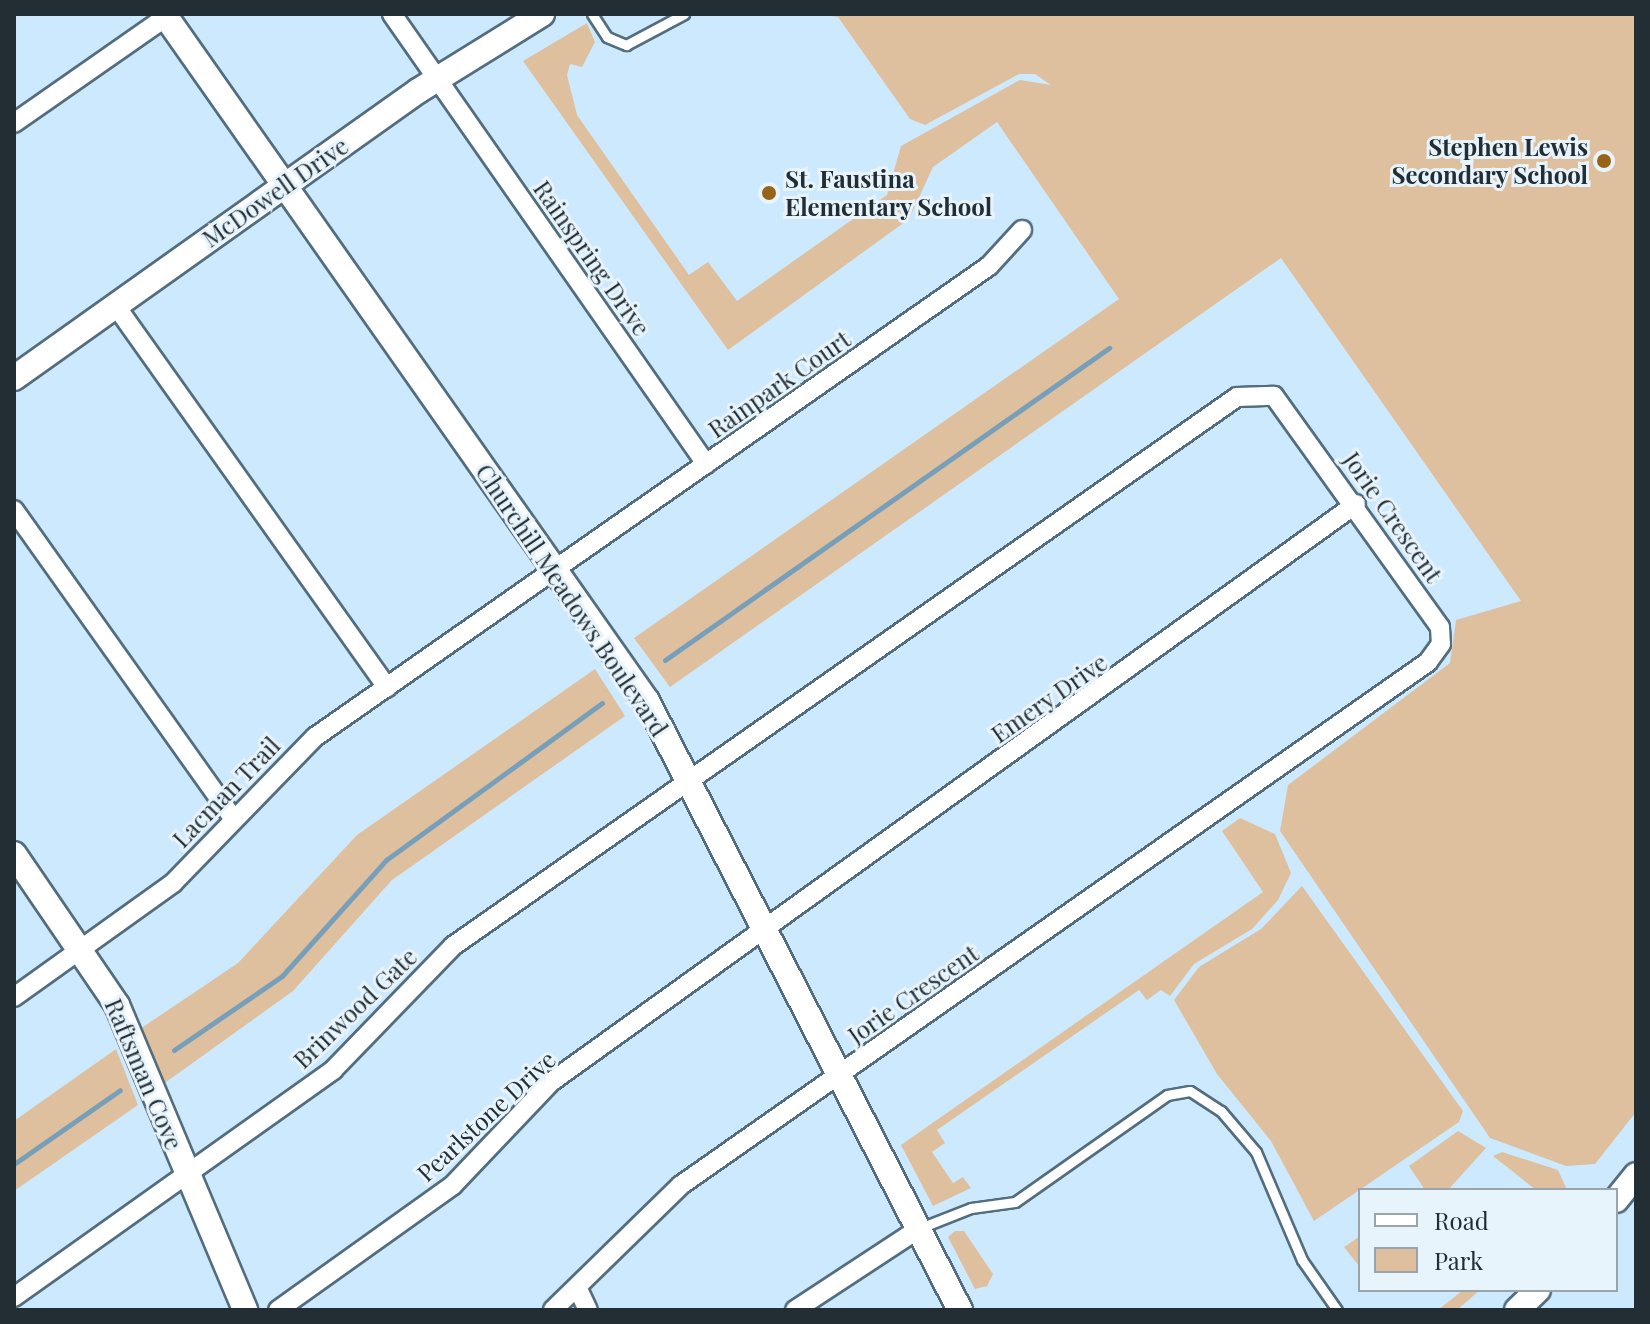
<!DOCTYPE html>
<html>
<head>
<meta charset="utf-8">
<style>
  body { margin:0 }
  #map { position:relative; width:1650px; height:1324px; overflow:hidden; background:#cde9fd; font-family:"Playfair Display",serif }
  div>[style] { position:absolute }
  .green>* { inset:0; background:#dec09f }
  .stream>* { height:5px; margin:-2.5px; padding:0 2.5px; transform-origin:2.5px; border-radius:2.5px; background:#789fba }
  .roads { filter:drop-shadow(2px 0 #536d7e) drop-shadow(-2px 0 #536d7e) drop-shadow(0 2px #536d7e) drop-shadow(0 -2px #536d7e) }
  .lane>* { height:9px; margin:-4.5px; padding:0 4.5px; transform-origin:4.5px; border-radius:4.5px; background:#fff }
  .street>* { height:18px; margin:-9px; padding:0 9px; transform-origin:9px; border-radius:9px; background:#fff }
  .secondary>* { height:24px; margin:-12px; padding:0 12px; transform-origin:12px; border-radius:12px; background:#fff }
  .dots>* { width:22px; height:22px; translate:-50% -50%; box-sizing:border-box; border:4px solid #e8f4fc; border-radius:50% }
  span { translate:-50% -50%; white-space:nowrap; text-align:center; line-height:1.15; -webkit-text-stroke:6px #e8f4fc; paint-order:stroke }
  .poi-label { font-size:24px; color:#222d34; font-weight:700 }
  .right { translate:-100% -50%; text-align:right }
  .left { translate:0 -50%; text-align:left }
  .street-label { font-size:24px; color:#222d34 }
  .frame { position:absolute; inset:0; border:16px solid #222d34; pointer-events:none }
  .legend { position:absolute; left:1358px; top:1188px; width:260px; height:104px; box-sizing:border-box; background:#e8f4fc; border:2px solid #99a4ac; margin:0; padding:10px 14px; list-style:none; font-size:24px; color:#222d34 }
  .legend li { display:flex; align-items:center; gap:16px; height:40px }
  .legend b { width:40px; border:2px solid #99a4ac }
</style>
</head>
<body>
<div id="map">
  <div class="green">
    <div style="clip-path:polygon(815px 14px,1636px 14px,1636px 1112px,1595px 1164px,1566px 1166px,1490px 1138px,1280px 831px,1288px 785px,1450px 663px,1456px 620px,1521px 601px,1281px 258px,670px 687px,634px 638px,1119px 299px,997px 122px,933px 167px,909px 219px,728px 350px,523px 61px,587px 23px,595px 42px,582px 67px,570px 64px,567px 75px,577px 115px,689px 275px,708px 262px,737px 301px,887px 195px,901px 146px,1020px 80px,1051px 85px,1035px 74px,1019px 74px,925px 125px,910px 119px,838px 17px)"></div>
    <div style="clip-path:polygon(595px 669px,625px 716px,392px 880px,293px 991px,162px 1085px,140px 1029px,238px 963px,357px 835px)"></div>
    <div style="clip-path:polygon(1240px 818px,1275px 834px,1291px 873px,1278px 900px,1252px 929px,1194px 964px,1170px 996px,1161px 990px,1147px 1000px,1139px 990px,937px 1130px,945px 1143px,932px 1152px,953px 1183px,963px 1177px,971px 1188px,933px 1206px,901px 1145px,1263px 892px,1222px 831px)"></div>
    <div style="clip-path:polygon(1302px 886px,1463px 1111px,1459px 1122px,1314px 1221px,1271px 1141px,1217px 1074px,1174px 1000px,1199px 967px,1261px 929px)"></div>
    <div style="clip-path:polygon(116px 1049px,138px 1105px,14px 1191px,14px 1121px)"></div>
    <div style="clip-path:polygon(1458px 1131px,1486px 1148px,1448px 1190px,1425px 1190px,1409px 1166px)"></div>
    <div style="clip-path:polygon(1502px 1152px,1558px 1170px,1567px 1190px,1536px 1190px,1493px 1156px)"></div>
    <div style="clip-path:polygon(955px 1231px,964px 1231px,993px 1274px,987px 1286px,975px 1289px,948px 1237px)"></div>
    <div style="clip-path:polygon(1360px 1236px,1360px 1266px,1359px 1266px,1344px 1247px)"></div>
    <div style="clip-path:polygon(1463px 1290px,1480px 1290px,1457px 1310px,1438px 1310px)"></div>
  </div>
  <div class="stream">
    <div style="left:665px;top:660px;width:543px;rotate:-35.1deg"></div>
    <div style="left:174px;top:1050px;width:131px;rotate:-34.4deg"></div>
    <div style="left:282px;top:976px;width:156px;rotate:-48.1deg"></div>
    <div style="left:386px;top:860px;width:267px;rotate:-36deg"></div>
    <div style="left:14px;top:1164px;width:129px;rotate:-34.9deg"></div>
  </div>
  <div class="roads">
    <div class="lane">
      <div style="left:592px;top:14px;width:27px;rotate:57deg"></div>
      <div style="left:607px;top:37px;width:21px;rotate:23deg"></div>
      <div style="left:626px;top:45px;width:66px;rotate:-28.1deg"></div>
      <div style="left:920px;top:1228px;width:55px;rotate:-21.4deg"></div>
      <div style="left:971px;top:1208px;width:44px;rotate:-7.8deg"></div>
      <div style="left:1015px;top:1202px;width:186px;rotate:-35.1deg"></div>
      <div style="left:1167px;top:1095px;width:23px;rotate:-10deg"></div>
      <div style="left:1190px;top:1091px;width:37px;rotate:33deg"></div>
      <div style="left:1221px;top:1111px;width:54px;rotate:49.5deg"></div>
      <div style="left:1256px;top:1152px;width:117px;rotate:66.9deg"></div>
      <div style="left:1302px;top:1260px;width:61px;rotate:55deg"></div>
    </div>
    <div class="street">
      <div style="left:392px;top:14px;width:549px;rotate:55.09deg"></div>
      <div style="left:14px;top:123px;width:185px;rotate:-34.9deg"></div>
      <div style="left:116px;top:306px;width:468px;rotate:54.6deg"></div>
      <div style="left:14px;top:510px;width:377px;rotate:54.6deg"></div>
      <div style="left:14px;top:997px;width:196px;rotate:-35.6deg"></div>
      <div style="left:173px;top:883px;width:204px;rotate:-45.8deg"></div>
      <div style="left:315px;top:737px;width:822px;rotate:-34.95deg"></div>
      <div style="left:989px;top:266px;width:49px;rotate:-47.5deg"></div>
      <div style="left:579px;top:1291px;width:21px;rotate:65deg"></div>
      <div style="left:14px;top:1297px;width:392px;rotate:-35.4deg"></div>
      <div style="left:333px;top:1070px;width:173px;rotate:-45.9deg"></div>
      <div style="left:453px;top:946px;width:957px;rotate:-35deg"></div>
      <div style="left:1237px;top:397px;width:37px;rotate:-2deg"></div>
      <div style="left:1274px;top:396px;width:284px;rotate:54.3deg"></div>
      <div style="left:1440px;top:627px;width:17px;rotate:87deg"></div>
      <div style="left:1441px;top:644px;width:22px;rotate:126deg"></div>
      <div style="left:1428px;top:662px;width:912px;rotate:145deg"></div>
      <div style="left:681px;top:1185px;width:179px;rotate:135.7deg"></div>
      <div style="left:278px;top:1310px;width:215px;rotate:-35.5deg"></div>
      <div style="left:453px;top:1185px;width:142px;rotate:-46.4deg"></div>
      <div style="left:551px;top:1082px;width:991px;rotate:-35.68deg"></div>
      <div style="left:795px;top:1310px;width:146px;rotate:-33.3deg"></div>
    </div>
    <div class="secondary">
      <div style="left:164px;top:14px;width:840px;rotate:54.89deg"></div>
      <div style="left:647px;top:701px;width:685px;rotate:62.8deg"></div>
      <div style="left:14px;top:378px;width:496px;rotate:-35.4deg"></div>
      <div style="left:418px;top:91px;width:146px;rotate:-31.8deg"></div>
      <div style="left:14px;top:854px;width:183px;rotate:55.7deg"></div>
      <div style="left:117px;top:1005px;width:331px;rotate:67.2deg"></div>
      <div style="left:1616px;top:1200px;width:32px;rotate:-51deg"></div>
      <div style="left:1517px;top:1310px;width:29px;rotate:-44deg"></div>
    </div>
  </div>
  <div class="dots">
    <div style="left:1604px;top:161px;background:#976319"></div>
    <div style="left:769px;top:193px;background:#976319"></div>
  </div>
  <div class="poi-label">
    <span class="right" style="left:1588px;top:161px">Stephen Lewis<br>Secondary School</span>
    <span class="left" style="left:785px;top:193px">St. Faustina<br>Elementary School</span>
  </div>
  <div class="street-label">
    <span style="left:275px;top:192px;rotate:-35deg">McDowell Drive</span>
    <span style="left:592px;top:258px;rotate:55deg">Rainspring Drive</span>
    <span style="left:779px;top:384px;rotate:-35deg">Rainpark Court</span>
    <span style="left:1393px;top:517px;rotate:55deg">Jorie Crescent</span>
    <span style="left:572px;top:600px;rotate:56deg">Churchill Meadows Boulevard</span>
    <span style="left:1049px;top:698px;rotate:-35deg">Emery Drive</span>
    <span style="left:226px;top:792px;rotate:-46deg">Lacman Trail</span>
    <span style="left:913px;top:994px;rotate:-35deg">Jorie Crescent</span>
    <span style="left:355px;top:1008px;rotate:-44deg">Brinwood Gate</span>
    <span style="left:144px;top:1074px;rotate:67deg">Raftsman Cove</span>
    <span style="left:486px;top:1116px;rotate:-43deg">Pearlstone Drive</span>
  </div>
  <div class="frame"></div>
  <ul class="legend">
  <li><b style="height:10px;background:#fff"></b>Road</li>
  <li><b style="height:22px;background:#dec09f"></b>Park</li>
  </ul>
</div>
</body>
</html>
